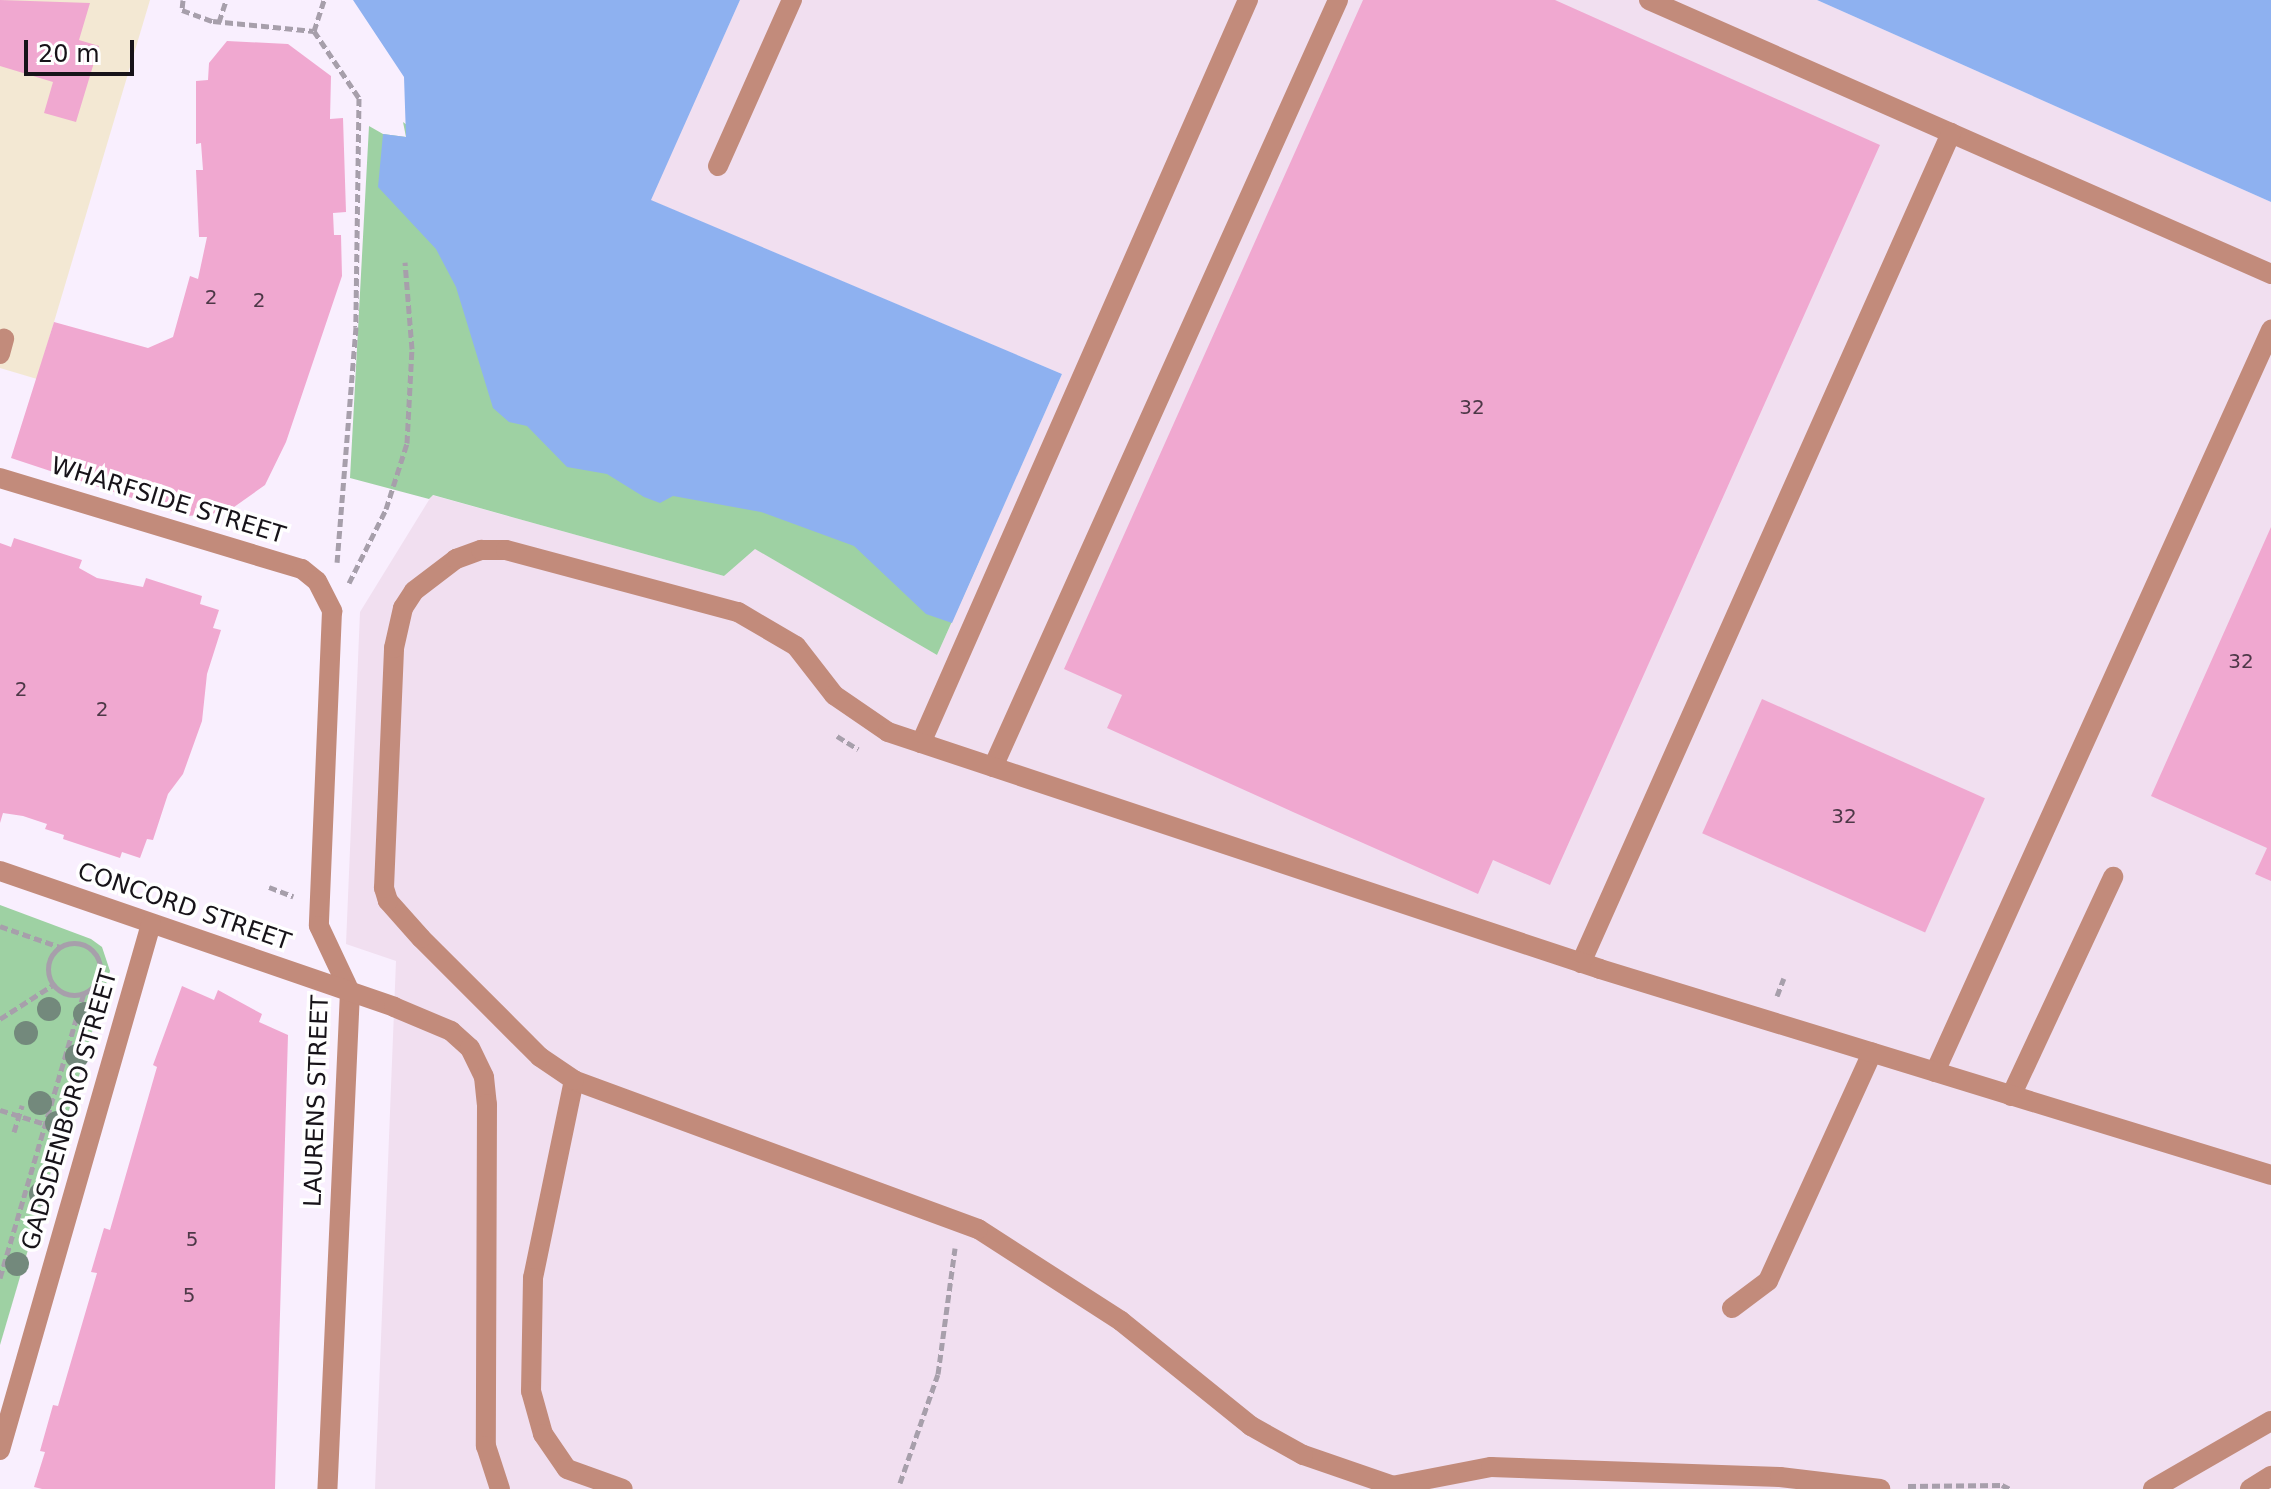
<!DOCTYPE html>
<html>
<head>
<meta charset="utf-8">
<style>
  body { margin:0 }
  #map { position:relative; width:2271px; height:1489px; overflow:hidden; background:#f9effe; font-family:"DejaVu Sans",sans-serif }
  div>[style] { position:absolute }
  .commercial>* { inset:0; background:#f3e8d3 }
  .industrial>* { inset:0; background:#f1dff0 }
  .green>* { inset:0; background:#9ed1a3 }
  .water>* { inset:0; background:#8eb1f0 }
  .building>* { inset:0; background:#f0a8d0; transform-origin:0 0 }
  .path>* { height:5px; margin-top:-2.5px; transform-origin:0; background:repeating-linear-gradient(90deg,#a79fab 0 8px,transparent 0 12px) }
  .path>.ring { margin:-2.5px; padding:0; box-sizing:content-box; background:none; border:5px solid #a79fab; border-radius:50% }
  .minor>* { height:20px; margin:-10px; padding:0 10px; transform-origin:10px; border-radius:10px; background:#c28b7b }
  .trees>* { width:24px; height:24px; margin:-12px; border-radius:50%; background:#73897c }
  span { translate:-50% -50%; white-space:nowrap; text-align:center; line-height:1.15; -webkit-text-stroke:7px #fff; paint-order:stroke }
  .number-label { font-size:20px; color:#4d3847 }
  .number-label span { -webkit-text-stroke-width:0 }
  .street-label { font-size:24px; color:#171319 }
  .scale { position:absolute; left:24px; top:40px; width:110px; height:36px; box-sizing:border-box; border:4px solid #171319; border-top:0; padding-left:10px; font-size:24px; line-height:28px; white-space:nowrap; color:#171319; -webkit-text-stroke:6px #fff; paint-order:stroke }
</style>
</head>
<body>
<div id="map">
  <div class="commercial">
    <div style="clip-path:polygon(0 0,150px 0,37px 379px,0 368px)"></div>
  </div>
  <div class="industrial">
    <div style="clip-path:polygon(740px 0,1817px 0,2271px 202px,2271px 1489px,375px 1489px,396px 961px,346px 944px,360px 612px,432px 495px,724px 576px,754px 548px,937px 655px,1062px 374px,650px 200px)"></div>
  </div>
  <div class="green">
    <div style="clip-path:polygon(403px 122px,979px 561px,937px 655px,755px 549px,724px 576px,433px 495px,429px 499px,350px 478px,369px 126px,383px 134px,406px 137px)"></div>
    <div style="clip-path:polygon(0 905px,91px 939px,102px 947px,110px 971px,0 1345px)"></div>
  </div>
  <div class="water">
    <div style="clip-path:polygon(353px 0,740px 0,651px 200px,1062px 374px,952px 623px,926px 614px,854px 546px,761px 512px,673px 496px,660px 503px,644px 497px,607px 474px,567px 467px,527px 426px,509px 422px,493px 408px,456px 287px,436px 249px,378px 187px,383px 134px,406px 137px,404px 77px)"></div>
    <div style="clip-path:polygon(1817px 0,2271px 0,2271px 202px)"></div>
  </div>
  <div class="building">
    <div style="clip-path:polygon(0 0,90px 3px,79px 40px,99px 46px,76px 122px,44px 113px,53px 82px,0 66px)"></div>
    <div style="clip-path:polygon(1363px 0,1555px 0,1880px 145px,1550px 885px,1493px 860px,1478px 894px,1293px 812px,1107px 728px,1122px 695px,1064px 669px)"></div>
    <div style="clip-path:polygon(227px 41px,288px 44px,331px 76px,330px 119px,343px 118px,346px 212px,333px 213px,334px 235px,341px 235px,342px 276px,286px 442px,265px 485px,227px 512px,188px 516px,153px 506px,155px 499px,140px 494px,138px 500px,11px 458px,54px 322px,148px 348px,173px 337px,190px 276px,198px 279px,207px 237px,199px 237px,196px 170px,203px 170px,201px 143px,196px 144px,196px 81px,208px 80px,209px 63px)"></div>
    <div style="clip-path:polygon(2271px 527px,2271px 881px,2255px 874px,2267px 848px,2151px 796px)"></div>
    <div style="clip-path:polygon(14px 538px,82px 560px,79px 568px,97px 578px,143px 587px,146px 578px,202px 596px,200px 604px,219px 610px,213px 628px,221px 630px,207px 674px,202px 721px,183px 774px,168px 794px,153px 840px,147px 839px,140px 858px,122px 852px,120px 858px,63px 839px,64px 835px,45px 829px,47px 824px,23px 816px,3px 813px,0 823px,0 543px,11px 547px)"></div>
    <div style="left:1762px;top:699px;width:244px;height:147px;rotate:24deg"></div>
    <div style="clip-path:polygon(182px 986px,214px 1000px,218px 990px,262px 1014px,259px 1022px,288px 1035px,275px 1489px,42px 1489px,34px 1487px,45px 1452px,40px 1451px,53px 1405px,58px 1406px,97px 1273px,91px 1272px,104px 1228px,110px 1230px,157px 1067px,153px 1065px)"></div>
  </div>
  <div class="path">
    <div style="left:183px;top:0;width:10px;rotate:96deg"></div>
    <div style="left:182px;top:10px;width:33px;rotate:20deg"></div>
    <div style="left:213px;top:21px;width:101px;rotate:5.7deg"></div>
    <div style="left:314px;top:31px;width:81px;rotate:56.1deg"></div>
    <div style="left:359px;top:98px;width:229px;rotate:90.8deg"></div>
    <div style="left:356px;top:327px;width:236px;rotate:94.6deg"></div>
    <div style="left:219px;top:22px;width:23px;rotate:-72deg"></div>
    <div style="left:314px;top:31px;width:33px;rotate:-72deg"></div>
    <div style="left:349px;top:583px;width:83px;rotate:-63.4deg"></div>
    <div style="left:386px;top:509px;width:69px;rotate:-72.3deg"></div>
    <div style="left:407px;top:443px;width:94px;rotate:-87deg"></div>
    <div style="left:412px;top:349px;width:87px;rotate:-94.6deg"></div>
    <div style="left:837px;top:736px;width:25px;rotate:32deg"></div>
    <div style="left:269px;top:887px;width:26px;rotate:21deg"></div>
    <div style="left:0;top:926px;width:64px;rotate:19.3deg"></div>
    <div class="ring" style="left:48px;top:943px;width:47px;height:47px"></div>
    <div style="left:1777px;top:996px;width:19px;rotate:-69deg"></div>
    <div style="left:0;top:1019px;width:63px;rotate:-32.7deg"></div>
    <div style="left:0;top:1110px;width:47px;rotate:17.3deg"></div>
    <div style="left:14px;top:1132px;width:28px;rotate:-73deg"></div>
    <div style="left:0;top:1278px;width:297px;rotate:-73.6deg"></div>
    <div style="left:900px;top:1483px;width:115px;rotate:-70.8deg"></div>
    <div style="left:938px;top:1374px;width:127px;rotate:-82.3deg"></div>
    <div style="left:1908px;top:1486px;width:94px;rotate:-0.6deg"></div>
    <div style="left:2002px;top:1485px;width:9px;rotate:27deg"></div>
  </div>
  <div class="minor">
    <div style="left:1649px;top:0;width:680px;rotate:23.77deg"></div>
    <div style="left:718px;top:166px;width:182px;rotate:-66deg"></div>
    <div style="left:0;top:354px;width:16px;rotate:-75deg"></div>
    <div style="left:0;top:478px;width:315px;rotate:16.8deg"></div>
    <div style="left:302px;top:569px;width:19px;rotate:39deg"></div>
    <div style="left:317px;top:581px;width:34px;rotate:63deg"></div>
    <div style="left:332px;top:611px;width:315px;rotate:92.4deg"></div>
    <div style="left:319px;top:926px;width:73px;rotate:64.8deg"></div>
    <div style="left:350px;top:992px;width:498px;rotate:92.6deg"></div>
    <div style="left:921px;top:743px;width:812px;rotate:-66.25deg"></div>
    <div style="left:993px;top:767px;width:841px;rotate:-65.78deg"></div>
    <div style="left:0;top:871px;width:417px;rotate:19deg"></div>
    <div style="left:394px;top:1007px;width:62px;rotate:22.8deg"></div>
    <div style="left:451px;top:1031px;width:25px;rotate:42deg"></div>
    <div style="left:470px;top:1048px;width:32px;rotate:64deg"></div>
    <div style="left:484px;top:1077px;width:27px;rotate:84deg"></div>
    <div style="left:487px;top:1104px;width:342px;rotate:90.2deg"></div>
    <div style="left:486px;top:1446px;width:45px;rotate:72deg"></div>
    <div style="left:1581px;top:963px;width:909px;rotate:-65.97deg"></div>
    <div style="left:1935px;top:1072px;width:815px;rotate:-65.64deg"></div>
    <div style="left:574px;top:1080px;width:202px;rotate:101.7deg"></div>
    <div style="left:533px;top:1278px;width:113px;rotate:91deg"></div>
    <div style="left:531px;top:1391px;width:45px;rotate:74.4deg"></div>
    <div style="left:543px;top:1434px;width:42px;rotate:55.6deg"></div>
    <div style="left:567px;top:1469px;width:59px;rotate:19.7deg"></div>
    <div style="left:2011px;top:1096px;width:242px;rotate:-65deg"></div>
    <div style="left:1732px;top:1308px;width:45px;rotate:-36.9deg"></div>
    <div style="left:1768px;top:1281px;width:251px;rotate:-65.5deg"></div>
    <div style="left:0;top:1450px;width:547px;rotate:-73.98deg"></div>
    <div style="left:1392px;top:1486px;width:101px;rotate:-10.9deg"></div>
    <div style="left:1491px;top:1467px;width:289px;rotate:2deg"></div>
    <div style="left:1780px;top:1477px;width:101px;rotate:6.8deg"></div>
    <div style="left:1402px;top:1489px;width:105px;rotate:-161deg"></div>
    <div style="left:1303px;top:1455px;width:60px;rotate:-150.9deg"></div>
    <div style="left:1251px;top:1426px;width:167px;rotate:-141.1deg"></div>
    <div style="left:1121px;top:1321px;width:170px;rotate:-147.2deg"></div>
    <div style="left:978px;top:1229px;width:431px;rotate:-159.8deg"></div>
    <div style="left:574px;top:1080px;width:41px;rotate:-145.9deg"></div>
    <div style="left:540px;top:1057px;width:168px;rotate:-135deg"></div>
    <div style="left:421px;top:938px;width:50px;rotate:-131.7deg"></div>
    <div style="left:388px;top:901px;width:14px;rotate:-107deg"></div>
    <div style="left:384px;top:888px;width:240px;rotate:-87.6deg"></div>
    <div style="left:394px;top:648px;width:41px;rotate:-77.3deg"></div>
    <div style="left:403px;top:608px;width:20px;rotate:-57deg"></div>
    <div style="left:414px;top:591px;width:53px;rotate:-37.3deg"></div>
    <div style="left:456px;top:559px;width:27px;rotate:-20deg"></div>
    <div style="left:481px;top:550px;width:25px"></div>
    <div style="left:506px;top:550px;width:240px;rotate:15deg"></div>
    <div style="left:738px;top:612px;width:67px;rotate:30.4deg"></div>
    <div style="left:796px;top:646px;width:62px;rotate:52.2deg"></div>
    <div style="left:834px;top:695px;width:65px;rotate:34.4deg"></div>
    <div style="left:888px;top:732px;width:750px;rotate:18.41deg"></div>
    <div style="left:1600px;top:969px;width:702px;rotate:17.07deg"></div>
    <div style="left:2153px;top:1489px;width:136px;rotate:-30deg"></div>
    <div style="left:2250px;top:1489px;width:25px;rotate:-32deg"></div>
  </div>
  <div class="trees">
    <div style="left:49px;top:1009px"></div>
    <div style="left:85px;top:1014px"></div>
    <div style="left:26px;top:1033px"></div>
    <div style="left:77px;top:1056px"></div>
    <div style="left:40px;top:1103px"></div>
    <div style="left:57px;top:1123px"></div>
    <div style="left:41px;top:1194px"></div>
    <div style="left:17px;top:1264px"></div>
  </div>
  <div class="number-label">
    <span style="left:211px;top:297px">2</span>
    <span style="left:259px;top:300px">2</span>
    <span style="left:1472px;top:407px">32</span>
    <span style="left:2241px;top:661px">32</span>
    <span style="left:21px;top:689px">2</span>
    <span style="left:102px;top:709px">2</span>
    <span style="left:1844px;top:816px">32</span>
    <span style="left:192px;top:1239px">5</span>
    <span style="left:189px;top:1295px">5</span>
  </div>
  <div class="street-label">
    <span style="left:168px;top:501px;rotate:17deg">WHARFSIDE STREET</span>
    <span style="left:184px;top:907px;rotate:19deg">CONCORD STREET</span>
    <span style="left:317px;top:1101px;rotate:-88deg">LAURENS STREET</span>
    <span style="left:70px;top:1110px;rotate:-74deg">GADSDENBORO STREET</span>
  </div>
  <div class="scale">20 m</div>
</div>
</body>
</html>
